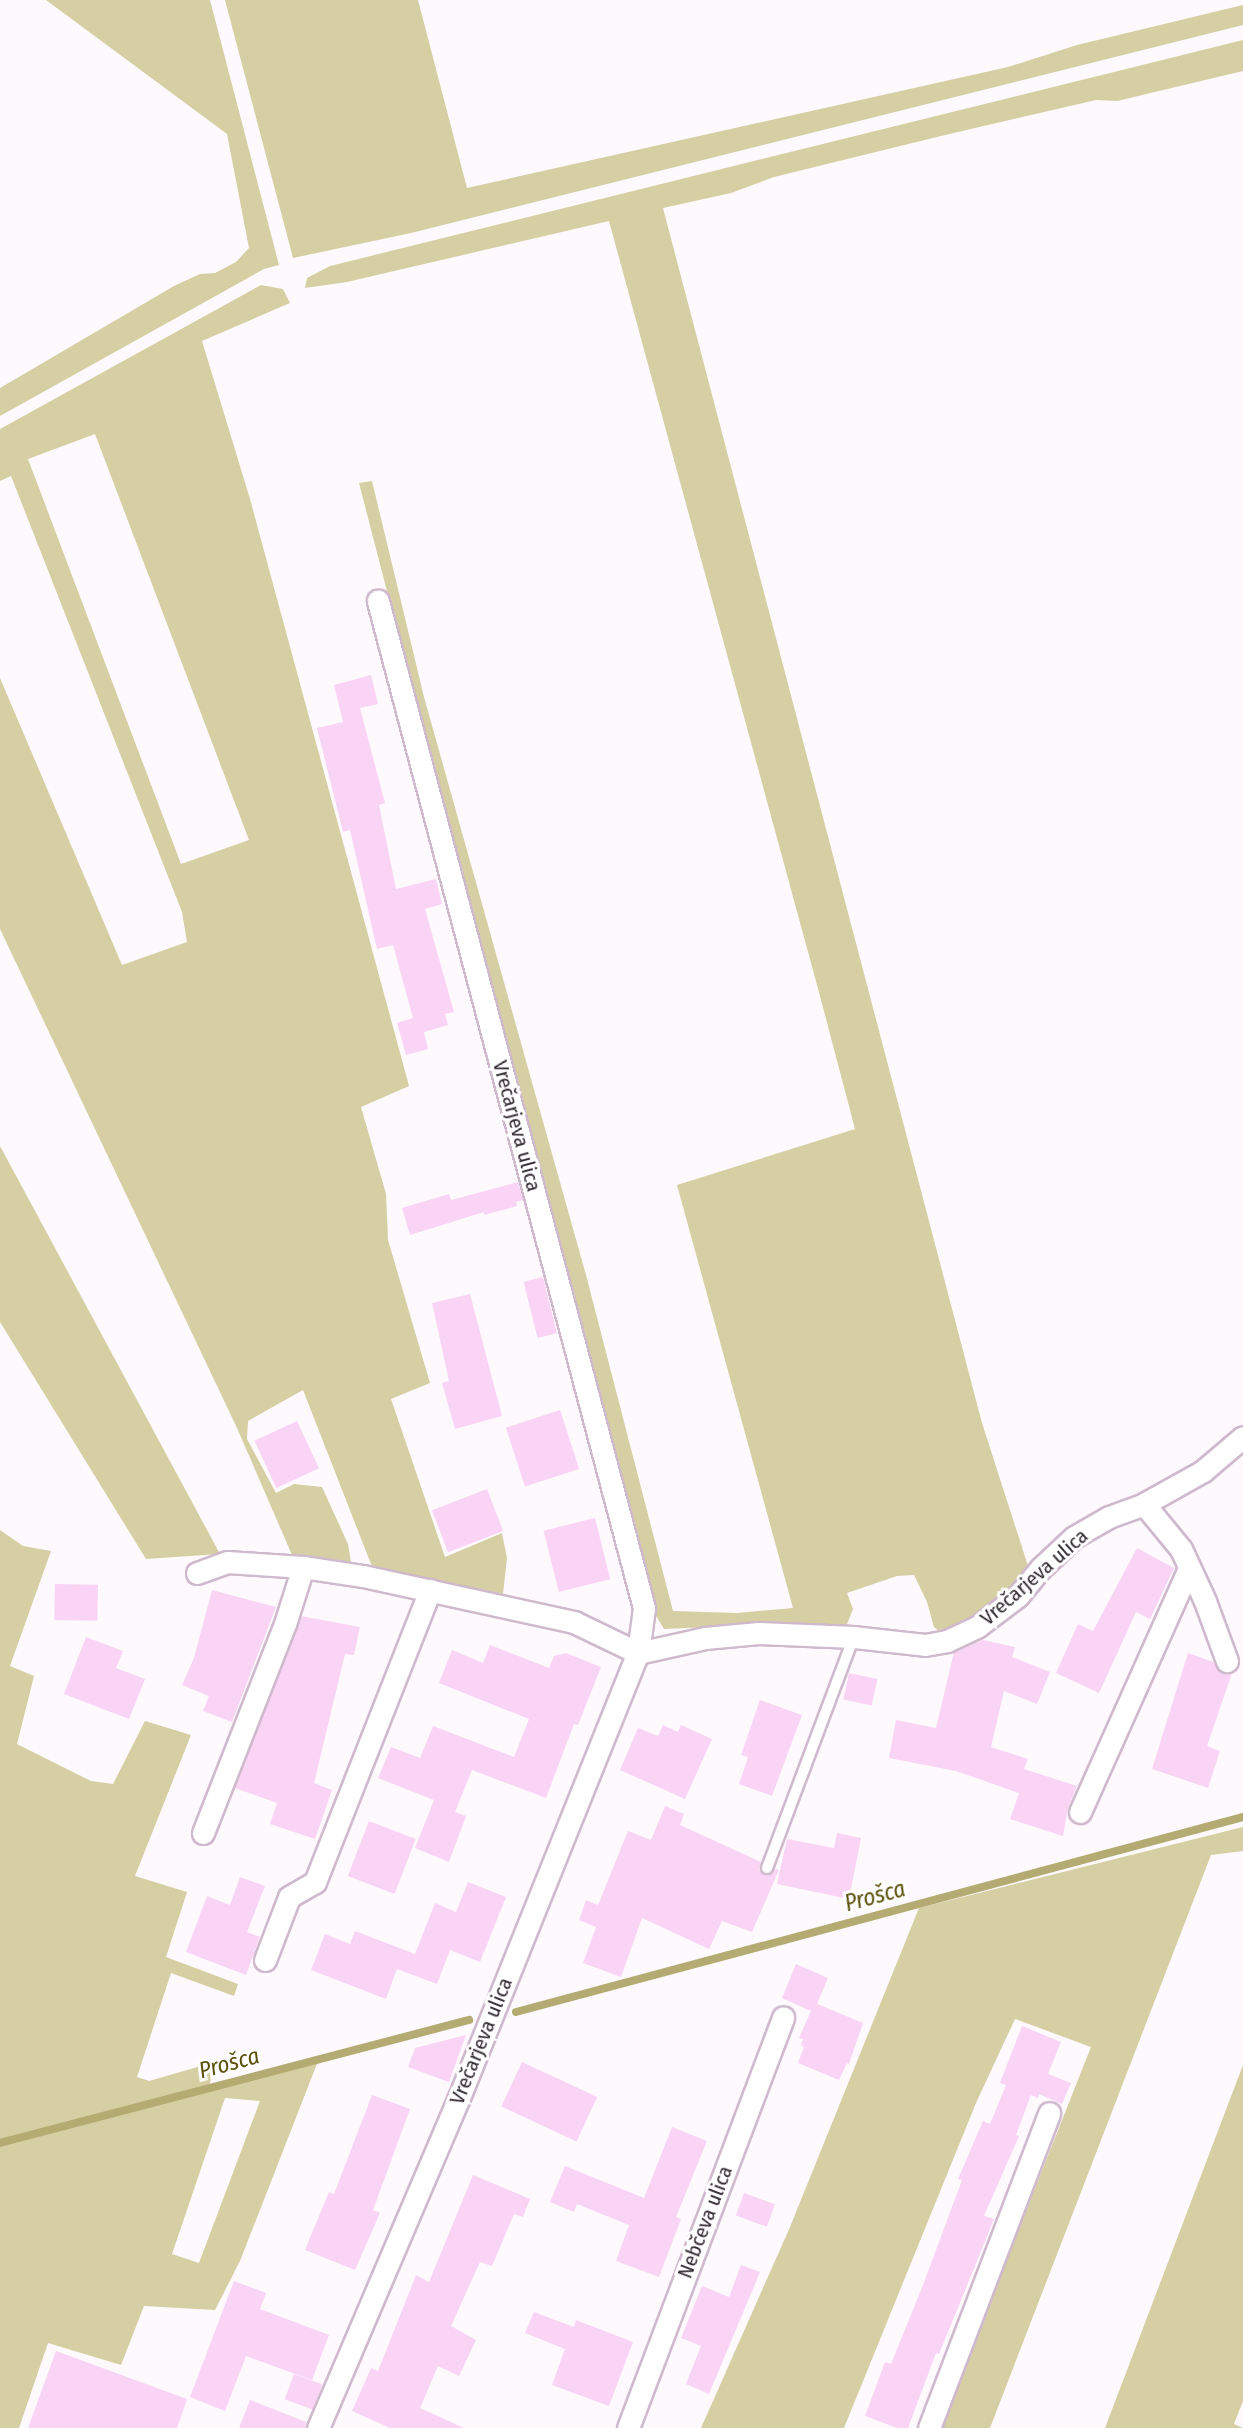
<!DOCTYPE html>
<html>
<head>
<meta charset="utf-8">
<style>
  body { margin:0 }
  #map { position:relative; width:1243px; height:2428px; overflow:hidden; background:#fdf9fd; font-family:"Fira Sans Condensed",sans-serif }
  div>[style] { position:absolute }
  .green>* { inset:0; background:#d6cfa3 }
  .stream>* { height:8px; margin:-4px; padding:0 4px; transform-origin:4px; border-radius:4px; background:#b4ab73 }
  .building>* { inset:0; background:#fad4f5; transform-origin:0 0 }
  .roads { filter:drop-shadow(2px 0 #cfb9cc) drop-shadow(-2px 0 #cfb9cc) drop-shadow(0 2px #cfb9cc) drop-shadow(0 -2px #cfb9cc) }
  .service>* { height:10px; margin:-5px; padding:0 5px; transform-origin:5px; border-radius:5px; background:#fff }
  .minor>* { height:21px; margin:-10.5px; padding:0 10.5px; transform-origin:10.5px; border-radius:10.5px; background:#fff }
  span { translate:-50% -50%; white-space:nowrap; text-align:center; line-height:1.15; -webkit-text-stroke:6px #fff; paint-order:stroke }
  .street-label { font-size:21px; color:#30282f }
  .water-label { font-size:23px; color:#5b500a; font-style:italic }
</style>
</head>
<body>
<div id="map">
  <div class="green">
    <div style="clip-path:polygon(46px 0,210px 0,279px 265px,264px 269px,0 416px,0 388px,174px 286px,200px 274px,215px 273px,236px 262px,249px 248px,227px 134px)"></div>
    <div style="clip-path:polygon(225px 0,418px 0,467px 188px,1008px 67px,1077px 45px,1243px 5px,1243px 25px,411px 233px,293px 258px)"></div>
    <div style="clip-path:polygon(1243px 40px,1243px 71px,1117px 101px,1096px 100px,941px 136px,774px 177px,731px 193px,663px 208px,982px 1423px,1029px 1569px,983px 1614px,941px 1633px,934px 1627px,927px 1602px,914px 1575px,897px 1576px,847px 1593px,853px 1609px,847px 1624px,834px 1627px,756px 1625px,664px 1629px,649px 1604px,359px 483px,372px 481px,424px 697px,586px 1275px,673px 1611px,737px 1613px,793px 1608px,677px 1185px,855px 1129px,820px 996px,609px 221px,347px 282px,305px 288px,307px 278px,330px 266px)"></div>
    <div style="clip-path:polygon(evenodd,261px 285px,283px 289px,290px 303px,202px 341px,250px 499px,409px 1086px,361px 1107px,386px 1194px,388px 1240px,430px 1383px,391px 1399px,445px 1557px,502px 1533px,507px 1558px,503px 1594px,378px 1569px,371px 1564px,303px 1390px,248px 1421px,247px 1439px,276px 1493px,294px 1484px,322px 1487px,348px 1544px,351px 1562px,292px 1555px,237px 1428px,0 929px,0 678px,122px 965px,187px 942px,182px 912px,11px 476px,0 481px,0 429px,261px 285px,95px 434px,249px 840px,181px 864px,28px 459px,95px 434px)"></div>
    <div style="clip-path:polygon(0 1146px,220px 1554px,146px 1559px,0 1322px)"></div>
    <div style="clip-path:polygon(evenodd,0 1530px,23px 1546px,51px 1551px,10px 1666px,34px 1676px,17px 1744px,91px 1781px,113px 1784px,145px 1721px,191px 1735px,135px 1876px,187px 1892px,166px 1957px,238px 1984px,234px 1996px,171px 1973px,137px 2077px,149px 2081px,215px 2062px,209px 2087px,320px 2056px,240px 2261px,215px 2310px,144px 2306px,121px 2365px,48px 2343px,19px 2428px,0 2428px,0 1530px,225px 2098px,260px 2101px,199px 2263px,172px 2254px,225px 2098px)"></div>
    <div style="clip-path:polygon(1243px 1827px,1243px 1851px,1211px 1855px,990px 2428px,940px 2428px,1091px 2047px,1015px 2019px,976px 2103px,844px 2428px,701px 2428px,790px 2227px,919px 1908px)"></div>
    <div style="clip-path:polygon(1243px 2065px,1243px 2401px,1234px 2424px,1243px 2428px,1105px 2428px)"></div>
  </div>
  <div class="stream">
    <div style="left:516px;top:2012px;width:753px;rotate:-15.01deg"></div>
    <div style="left:0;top:2143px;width:485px;rotate:-14.7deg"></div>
  </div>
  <div class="building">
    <div style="clip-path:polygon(371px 675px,378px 704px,360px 708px,385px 803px,379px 805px,396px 889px,436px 879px,442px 904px,425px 909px,454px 1012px,445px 1014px,448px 1025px,424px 1032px,428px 1049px,406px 1055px,397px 1023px,413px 1018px,393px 945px,377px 949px,350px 830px,343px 832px,317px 728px,343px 722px,334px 685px)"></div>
    <div style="clip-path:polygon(518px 1182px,523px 1200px,516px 1202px,517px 1206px,484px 1215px,484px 1212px,410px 1235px,402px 1208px,449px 1194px,451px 1200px)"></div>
    <div style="left:543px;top:1277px;width:58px;height:20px;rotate:76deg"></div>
    <div style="clip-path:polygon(470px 1294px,502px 1416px,455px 1429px,442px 1383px,449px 1381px,432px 1303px)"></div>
    <div style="left:560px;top:1410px;width:62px;height:57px;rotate:72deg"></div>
    <div style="left:297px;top:1421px;width:52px;height:47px;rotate:65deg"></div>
    <div style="left:487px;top:1489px;width:45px;height:59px;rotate:69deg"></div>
    <div style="left:595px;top:1518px;width:63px;height:53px;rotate:76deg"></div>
    <div style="clip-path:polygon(1137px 1548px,1174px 1568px,1150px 1619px,1136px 1612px,1099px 1693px,1056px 1673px,1078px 1624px,1093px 1631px)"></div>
    <div style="left:55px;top:1584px;width:43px;height:36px;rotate:1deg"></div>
    <div style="clip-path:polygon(212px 1590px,276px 1607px,232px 1722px,203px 1711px,209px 1696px,182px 1685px,194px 1658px)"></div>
    <div style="clip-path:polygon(301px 1616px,360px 1627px,354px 1655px,345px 1654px,314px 1783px,332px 1790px,315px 1839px,270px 1824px,277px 1803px,235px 1788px)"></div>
    <div style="clip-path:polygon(86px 1637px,123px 1651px,116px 1668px,145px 1679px,129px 1719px,64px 1694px)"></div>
    <div style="clip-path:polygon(983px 1640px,1015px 1647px,1012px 1657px,1050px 1672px,1037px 1704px,1004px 1691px,991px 1747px,1028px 1759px,1024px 1769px,1077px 1786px,1068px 1807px,1063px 1836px,1010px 1819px,1019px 1793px,956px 1771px,889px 1758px,896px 1720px,936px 1728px,954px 1652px)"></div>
    <div style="clip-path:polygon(490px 1645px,549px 1668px,554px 1656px,566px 1653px,601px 1667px,578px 1725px,574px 1724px,546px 1798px,472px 1770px,455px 1812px,466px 1816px,449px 1862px,415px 1848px,434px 1800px,378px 1778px,391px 1747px,420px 1758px,433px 1726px,514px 1757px,529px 1719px,439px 1683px,452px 1650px,483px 1663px)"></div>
    <div style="clip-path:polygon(1188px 1653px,1213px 1662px,1224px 1674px,1232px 1673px,1207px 1746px,1220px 1751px,1208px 1788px,1152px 1769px)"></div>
    <div style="left:849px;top:1673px;width:29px;height:27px;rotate:12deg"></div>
    <div style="clip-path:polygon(760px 1700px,802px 1715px,772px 1796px,739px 1784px,748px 1757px,741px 1755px)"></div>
    <div style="clip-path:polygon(663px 1725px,678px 1732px,681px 1725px,712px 1739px,685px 1799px,620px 1770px,638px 1728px,658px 1736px)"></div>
    <div style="clip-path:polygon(665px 1806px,684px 1814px,680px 1825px,761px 1862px,759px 1870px,764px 1875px,771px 1874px,775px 1869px,779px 1870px,752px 1932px,722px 1921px,709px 1949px,642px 1918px,621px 1977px,583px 1963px,596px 1927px,579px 1920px,586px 1900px,598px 1905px,628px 1831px,651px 1840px)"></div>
    <div style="left:369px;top:1821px;width:50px;height:59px;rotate:21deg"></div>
    <div style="clip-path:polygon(837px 1833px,861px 1838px,849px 1899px,777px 1884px,787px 1839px,834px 1848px)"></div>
    <div style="clip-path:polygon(240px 1877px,265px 1886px,247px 1932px,260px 1937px,246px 1975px,186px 1952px,207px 1896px,230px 1905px)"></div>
    <div style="clip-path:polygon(468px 1882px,506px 1897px,480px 1962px,450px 1950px,437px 1984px,397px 1969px,386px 1999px,311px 1970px,325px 1934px,350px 1944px,355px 1931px,415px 1954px,435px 1903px,456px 1912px)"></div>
    <div style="clip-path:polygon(796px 1964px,828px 1978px,817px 2004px,863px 2023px,849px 2064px,847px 2063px,839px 2080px,798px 2063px,804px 2047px,801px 2046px,803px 2039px,799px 2038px,811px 2011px,782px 1998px)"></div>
    <div style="clip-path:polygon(1022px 2026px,1061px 2042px,1048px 2074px,1071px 2083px,1062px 2104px,1039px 2094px,1038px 2098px,1031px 2095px,1016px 2135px,1019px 2136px,984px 2216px,994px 2219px,973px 2271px,939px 2354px,936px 2353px,908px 2428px,897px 2428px,865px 2416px,885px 2362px,891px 2364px,923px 2285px,962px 2180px,958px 2179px,983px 2121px,990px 2124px,1006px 2085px,1000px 2083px)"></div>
    <div style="clip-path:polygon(466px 2035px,449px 2082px,408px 2067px,415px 2048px)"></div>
    <div style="left:522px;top:2062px;width:83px;height:49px;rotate:25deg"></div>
    <div style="clip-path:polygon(372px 2095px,410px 2109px,373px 2210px,380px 2213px,355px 2270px,305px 2250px,329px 2192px,334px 2194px)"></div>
    <div style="clip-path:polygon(672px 2127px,707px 2141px,676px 2217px,681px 2219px,659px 2277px,616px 2261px,629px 2225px,577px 2204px,574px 2212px,550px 2202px,565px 2166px,644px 2198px)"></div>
    <div style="clip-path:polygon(473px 2175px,530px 2199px,523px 2217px,514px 2214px,492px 2266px,480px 2262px,451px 2326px,476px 2340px,459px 2376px,438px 2366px,420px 2408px,464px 2428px,390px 2428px,352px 2411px,371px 2368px,378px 2371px,416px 2275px,429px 2282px)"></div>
    <div style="left:744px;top:2193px;width:33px;height:24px;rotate:20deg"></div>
    <div style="clip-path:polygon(741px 2265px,760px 2272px,709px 2394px,686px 2384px,701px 2346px,681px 2338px,702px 2286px,729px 2297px)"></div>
    <div style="clip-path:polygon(234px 2281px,266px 2293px,260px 2309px,329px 2335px,312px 2380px,246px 2356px,225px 2411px,190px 2397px)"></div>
    <div style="clip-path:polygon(534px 2312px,574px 2327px,576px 2320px,633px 2342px,609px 2406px,552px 2385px,565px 2349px,525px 2333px)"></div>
    <div style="clip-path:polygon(56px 2351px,187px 2399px,177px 2428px,28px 2428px)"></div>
    <div style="left:294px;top:2374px;width:30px;height:27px;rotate:20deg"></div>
    <div style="clip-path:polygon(250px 2400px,306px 2422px,305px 2428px,239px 2428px)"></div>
  </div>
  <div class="roads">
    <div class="service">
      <div style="left:767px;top:1868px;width:247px;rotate:-69.4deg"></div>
    </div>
    <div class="minor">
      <div style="left:1144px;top:1504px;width:58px;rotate:50.6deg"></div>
      <div style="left:1181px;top:1549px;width:57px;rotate:65.2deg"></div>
      <div style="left:1205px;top:1601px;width:64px;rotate:69.9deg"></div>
      <div style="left:197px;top:1573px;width:32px;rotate:-20deg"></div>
      <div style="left:227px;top:1562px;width:76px;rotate:3.8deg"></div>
      <div style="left:303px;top:1567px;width:61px;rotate:8.5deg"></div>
      <div style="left:363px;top:1576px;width:216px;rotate:12.3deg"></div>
      <div style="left:574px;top:1622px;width:71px;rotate:25.8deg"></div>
      <div style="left:638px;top:1653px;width:69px;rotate:-12.6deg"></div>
      <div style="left:705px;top:1638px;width:54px;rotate:-5.3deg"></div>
      <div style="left:759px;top:1633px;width:95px;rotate:2.4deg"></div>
      <div style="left:854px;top:1637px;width:71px;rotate:6.4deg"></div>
      <div style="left:925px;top:1645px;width:22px;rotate:-10deg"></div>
      <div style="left:947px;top:1641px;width:33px;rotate:-25deg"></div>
      <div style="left:977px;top:1627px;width:51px;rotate:-37.1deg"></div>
      <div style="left:1018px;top:1596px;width:36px;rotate:-51deg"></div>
      <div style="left:1041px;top:1568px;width:45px;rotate:-43.2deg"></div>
      <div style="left:1074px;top:1537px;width:40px;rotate:-29.7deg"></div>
      <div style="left:1109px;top:1517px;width:37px;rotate:-20deg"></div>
      <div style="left:1144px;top:1504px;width:68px;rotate:-29.2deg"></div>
      <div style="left:1203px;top:1471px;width:52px;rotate:-40.4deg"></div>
      <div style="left:1080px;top:1812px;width:267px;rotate:-65.9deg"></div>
      <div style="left:203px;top:1833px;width:225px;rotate:-68.6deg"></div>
      <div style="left:285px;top:1624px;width:60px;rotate:-72.5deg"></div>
      <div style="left:265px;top:1960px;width:67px;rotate:-69.1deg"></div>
      <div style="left:289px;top:1897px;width:30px;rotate:-30deg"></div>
      <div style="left:315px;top:1882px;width:314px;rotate:-68.5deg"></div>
      <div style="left:318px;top:2428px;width:357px;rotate:-66.9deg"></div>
      <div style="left:458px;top:2100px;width:482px;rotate:-68.1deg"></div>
      <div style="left:638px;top:1653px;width:45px;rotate:-82.4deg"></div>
      <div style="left:644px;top:1608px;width:1042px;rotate:-104.8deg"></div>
      <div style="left:628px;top:2428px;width:439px;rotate:-69.3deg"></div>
      <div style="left:929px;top:2428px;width:337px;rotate:-69.1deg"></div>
    </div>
  </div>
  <div class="street-label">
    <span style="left:517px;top:1126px;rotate:75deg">Vrečarjeva ulica</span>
    <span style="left:1034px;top:1577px;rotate:-41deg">Vrečarjeva ulica</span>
    <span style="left:481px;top:2041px;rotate:-68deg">Vrečarjeva ulica</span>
    <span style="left:705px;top:2222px;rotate:-69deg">Nebčeva ulica</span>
  </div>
  <div class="water-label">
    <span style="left:875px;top:1896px;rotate:-15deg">Prošca</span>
    <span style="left:229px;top:2063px;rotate:-15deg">Prošca</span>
  </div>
</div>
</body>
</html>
